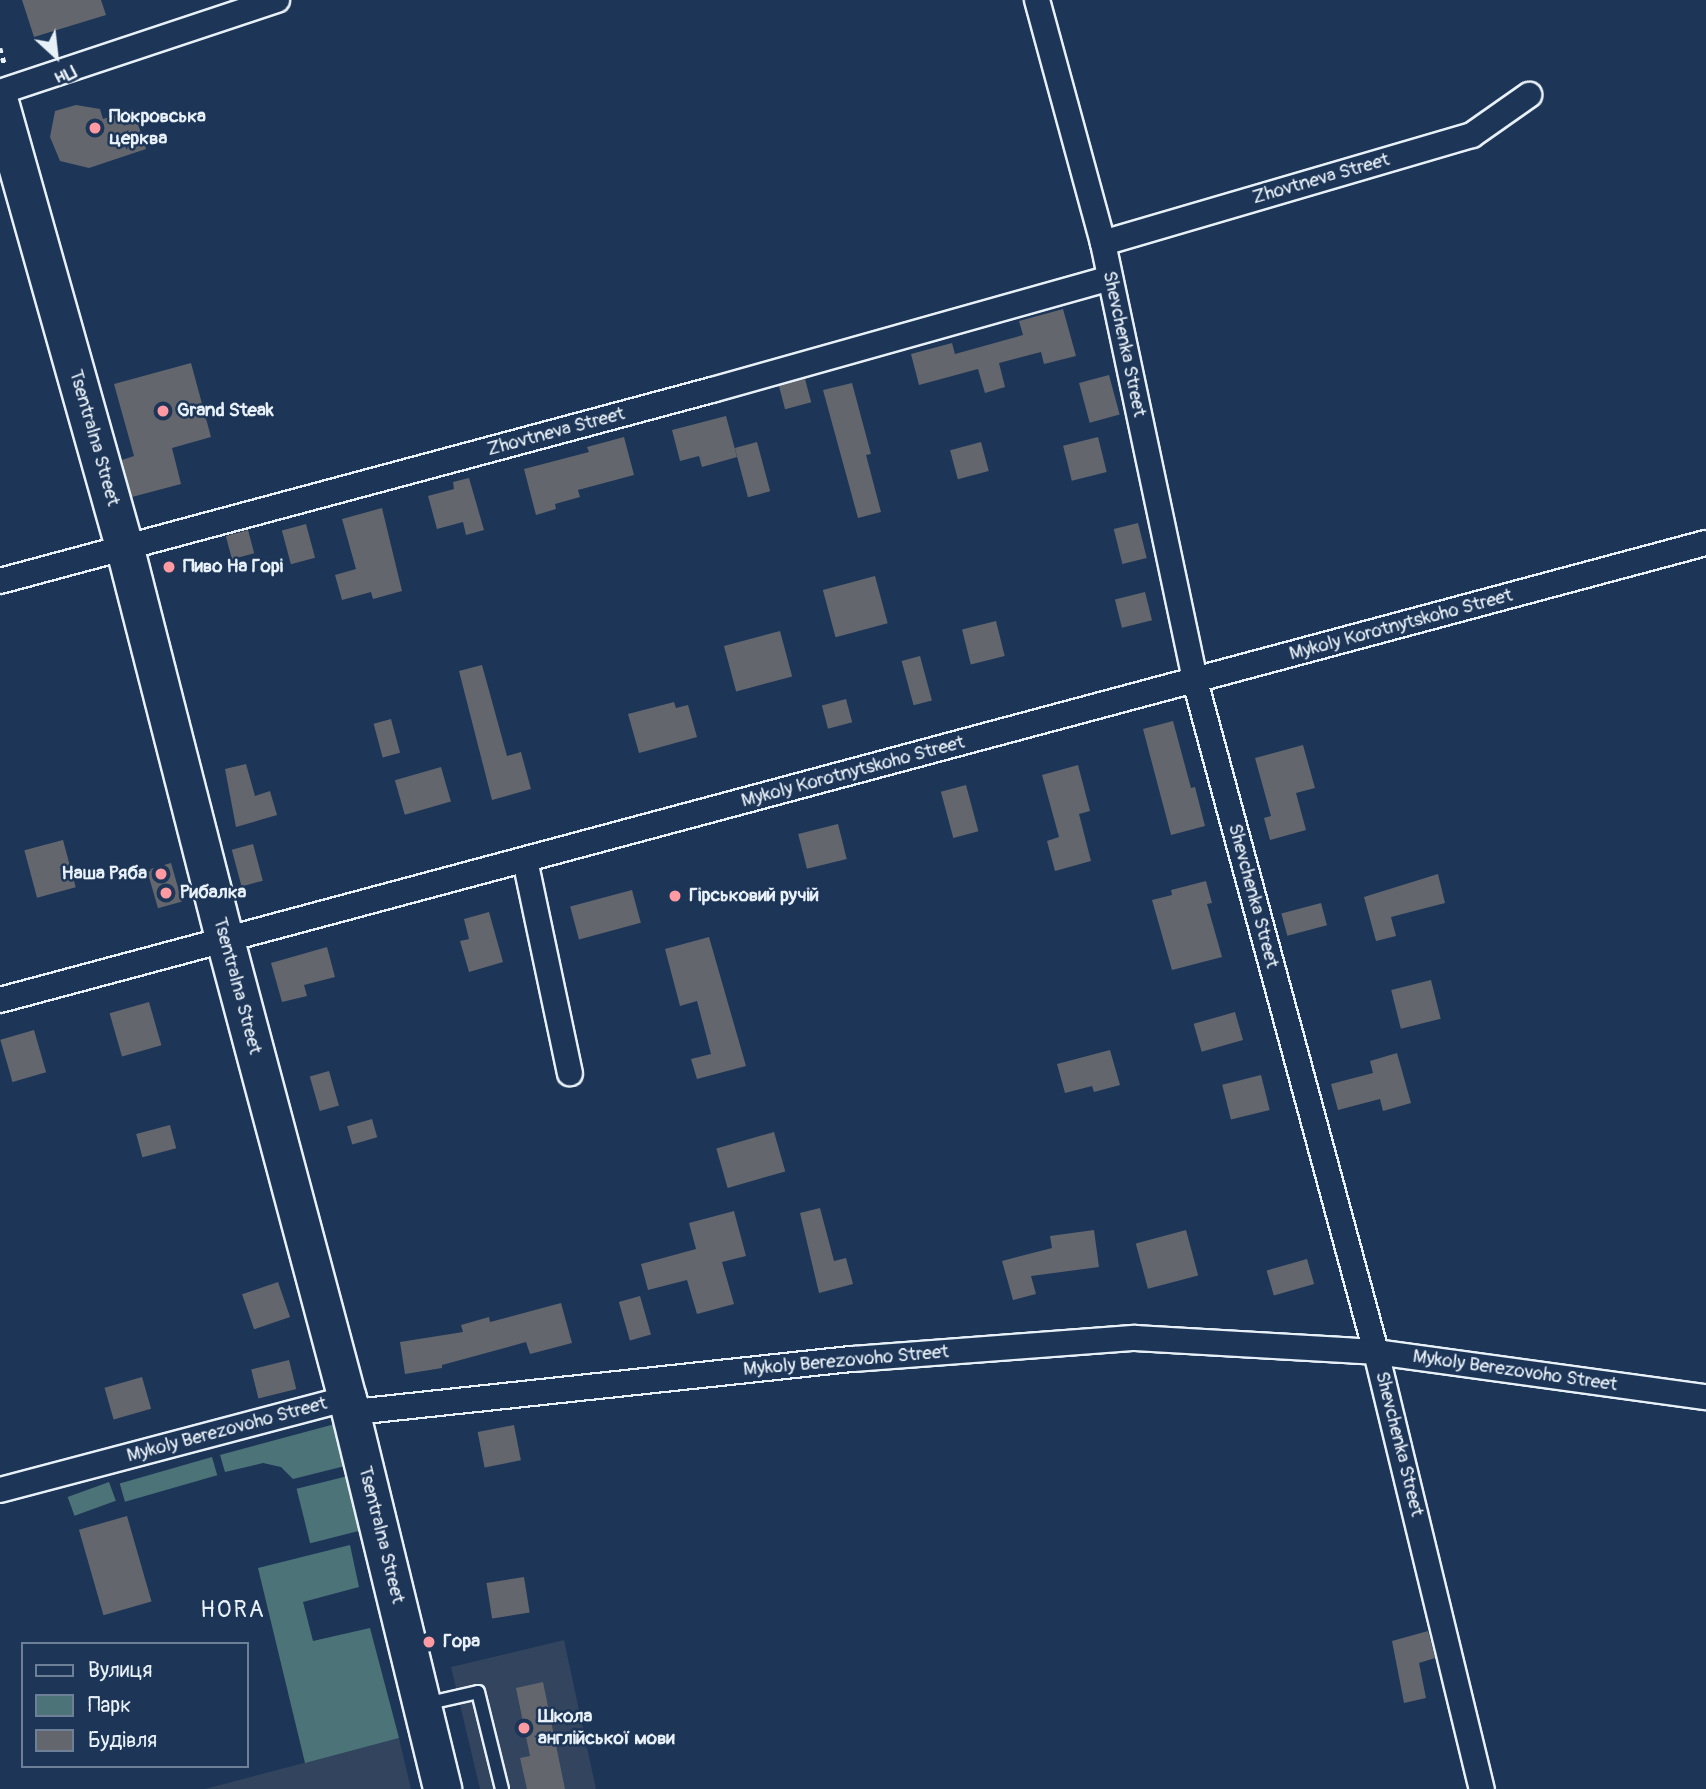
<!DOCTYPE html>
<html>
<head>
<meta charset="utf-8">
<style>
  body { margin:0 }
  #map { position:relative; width:1706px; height:1789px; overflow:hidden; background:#1d3557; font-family:Pangolin,sans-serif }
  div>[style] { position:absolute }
  .built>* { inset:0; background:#32445e }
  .green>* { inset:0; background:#4c7478; transform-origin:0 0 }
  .building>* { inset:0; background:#63676d; transform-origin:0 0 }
  .path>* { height:4.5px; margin-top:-2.25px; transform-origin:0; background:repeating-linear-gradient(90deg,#e8f1f8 0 5px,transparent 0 10px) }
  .roads { filter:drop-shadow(2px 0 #e8f1f8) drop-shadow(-2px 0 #e8f1f8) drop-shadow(0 2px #e8f1f8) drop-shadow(0 -2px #e8f1f8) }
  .lane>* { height:12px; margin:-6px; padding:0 6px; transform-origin:6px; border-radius:6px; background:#1d3557 }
  .street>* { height:24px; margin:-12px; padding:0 12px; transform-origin:12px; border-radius:12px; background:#1d3557 }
  .secondary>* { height:37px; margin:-18.5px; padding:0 18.5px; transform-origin:18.5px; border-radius:18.5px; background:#1d3557 }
  .dots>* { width:19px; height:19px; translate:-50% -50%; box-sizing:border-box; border:4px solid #1d3557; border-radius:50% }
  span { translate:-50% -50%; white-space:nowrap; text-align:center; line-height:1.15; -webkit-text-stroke:5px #1d3557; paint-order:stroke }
  .poi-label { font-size:19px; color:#e8f1f8; font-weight:700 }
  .left { translate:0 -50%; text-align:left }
  .right { translate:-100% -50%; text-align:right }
  .street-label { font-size:19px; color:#e8f1f8 }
  .quarter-label { font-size:23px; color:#e8f1f8; letter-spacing:2px }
  .legend { position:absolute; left:21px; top:1642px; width:228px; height:126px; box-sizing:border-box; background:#1d3557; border:2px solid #6e8097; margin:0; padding:9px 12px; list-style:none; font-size:21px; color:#e8f1f8 }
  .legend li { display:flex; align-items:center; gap:14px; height:35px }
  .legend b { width:35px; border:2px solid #6e8097 }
  .north { position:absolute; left:21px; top:21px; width:70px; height:70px; -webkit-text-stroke:5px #1d3557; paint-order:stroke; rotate:153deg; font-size:19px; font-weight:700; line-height:28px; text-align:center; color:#e8f1f8 }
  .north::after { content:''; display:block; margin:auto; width:24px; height:32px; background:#e8f1f8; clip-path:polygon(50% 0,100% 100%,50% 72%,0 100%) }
</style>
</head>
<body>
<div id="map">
  <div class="built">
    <div style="clip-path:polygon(564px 1640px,596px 1789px,480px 1789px,451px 1667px)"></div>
    <div style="clip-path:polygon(399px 1738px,411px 1789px,205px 1789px)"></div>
  </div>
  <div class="green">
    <div style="clip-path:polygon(335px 1424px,345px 1466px,293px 1479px,281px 1467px,263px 1463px,225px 1472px,220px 1455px)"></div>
    <div style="left:212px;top:1457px;width:19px;height:96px;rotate:74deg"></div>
    <div style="left:348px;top:1476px;width:56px;height:53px;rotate:76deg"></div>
    <div style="left:109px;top:1482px;width:20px;height:44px;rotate:70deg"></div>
    <div style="clip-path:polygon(350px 1545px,359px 1587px,303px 1602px,313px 1641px,370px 1628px,399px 1738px,305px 1763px,258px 1568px)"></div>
  </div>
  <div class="building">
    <div style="clip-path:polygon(22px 0,101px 0,106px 15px,34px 37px)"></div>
    <div style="clip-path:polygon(76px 105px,100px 109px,103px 119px,133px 109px,146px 149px,89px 168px,60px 161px,50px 137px,55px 111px)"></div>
    <div style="clip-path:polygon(1063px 309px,1076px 356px,1044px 364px,1041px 352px,999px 363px,1005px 387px,985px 393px,978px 369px,919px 385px,911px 354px,952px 343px,955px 354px,1023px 335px,1019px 321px)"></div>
    <div style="clip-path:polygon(191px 363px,211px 437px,172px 448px,181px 484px,132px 497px,122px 460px,134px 456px,114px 384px)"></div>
    <div style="left:1109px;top:375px;width:41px;height:31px;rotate:75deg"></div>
    <div style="left:805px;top:379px;width:24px;height:27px;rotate:75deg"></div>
    <div style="clip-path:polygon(852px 383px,871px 454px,866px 455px,881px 512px,858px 518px,823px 390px)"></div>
    <div style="clip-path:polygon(726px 416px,737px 457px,702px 467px,699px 456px,680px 461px,672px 430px)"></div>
    <div style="clip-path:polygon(624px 437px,634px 475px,578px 490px,580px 497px,555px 504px,556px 509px,536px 515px,524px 469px,589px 452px,587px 447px)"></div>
    <div style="left:1098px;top:437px;width:36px;height:36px;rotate:76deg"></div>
    <div style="left:757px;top:442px;width:51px;height:23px;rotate:75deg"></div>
    <div style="left:981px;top:442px;width:30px;height:32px;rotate:75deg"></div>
    <div style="clip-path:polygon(469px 478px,484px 530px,466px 535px,463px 522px,437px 529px,428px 496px,454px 489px,453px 482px)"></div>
    <div style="clip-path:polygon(382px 508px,402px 591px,373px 599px,371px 592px,342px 600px,335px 575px,356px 569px,342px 519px)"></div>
    <div style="left:1138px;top:523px;width:36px;height:25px;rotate:76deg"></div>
    <div style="left:306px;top:524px;width:35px;height:25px;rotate:75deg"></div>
    <div style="left:248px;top:530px;width:24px;height:23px;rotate:75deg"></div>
    <div style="left:875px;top:576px;width:49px;height:54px;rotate:75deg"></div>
    <div style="left:1145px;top:592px;width:29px;height:31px;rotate:76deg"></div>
    <div style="left:996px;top:621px;width:36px;height:35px;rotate:76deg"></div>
    <div style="left:780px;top:631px;width:47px;height:58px;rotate:75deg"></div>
    <div style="left:920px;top:656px;width:46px;height:19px;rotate:75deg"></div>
    <div style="clip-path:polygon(482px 665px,507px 756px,521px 752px,531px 789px,492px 800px,459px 671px)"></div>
    <div style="left:846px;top:699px;width:24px;height:25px;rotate:75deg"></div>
    <div style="clip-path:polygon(674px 702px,676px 708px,688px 705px,697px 737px,639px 753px,628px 714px)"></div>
    <div style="left:391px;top:719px;width:35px;height:18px;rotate:75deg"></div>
    <div style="clip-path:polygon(1173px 721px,1191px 788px,1195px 787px,1205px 826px,1171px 835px,1143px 729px)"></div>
    <div style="clip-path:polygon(1303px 745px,1315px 788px,1296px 793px,1306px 830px,1270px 840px,1264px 818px,1271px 816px,1255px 758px)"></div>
    <div style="clip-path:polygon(246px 764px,255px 796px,270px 791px,277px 815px,236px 827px,225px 769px)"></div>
    <div style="clip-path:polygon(1078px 765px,1090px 811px,1079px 814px,1091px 861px,1055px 871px,1047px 841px,1059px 837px,1042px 775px)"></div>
    <div style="left:441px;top:767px;width:36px;height:48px;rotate:74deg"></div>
    <div style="left:966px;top:785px;width:48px;height:26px;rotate:75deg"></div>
    <div style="left:838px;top:824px;width:36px;height:41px;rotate:76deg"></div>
    <div style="left:63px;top:840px;width:49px;height:40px;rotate:75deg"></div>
    <div style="left:253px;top:844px;width:38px;height:22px;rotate:75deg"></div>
    <div style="left:171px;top:863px;width:40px;height:25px;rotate:74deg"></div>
    <div style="clip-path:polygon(1438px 874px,1445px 903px,1391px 917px,1396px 936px,1376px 941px,1364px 897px)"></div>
    <div style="clip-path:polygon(1206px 881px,1212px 903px,1207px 904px,1222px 957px,1172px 970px,1152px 900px,1172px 895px,1171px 890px)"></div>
    <div style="left:632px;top:890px;width:34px;height:64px;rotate:75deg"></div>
    <div style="left:1321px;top:903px;width:23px;height:41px;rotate:75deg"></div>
    <div style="clip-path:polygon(489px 912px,503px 962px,469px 972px,460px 941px,469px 939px,464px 919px)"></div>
    <div style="clip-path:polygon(709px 937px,746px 1066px,697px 1079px,691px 1059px,711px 1054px,697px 1001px,680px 1006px,665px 949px)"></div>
    <div style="clip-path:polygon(327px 947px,335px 977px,304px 985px,307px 996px,282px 1002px,271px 963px)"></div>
    <div style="left:1431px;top:980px;width:40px;height:41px;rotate:76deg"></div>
    <div style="left:149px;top:1002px;width:45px;height:41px;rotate:74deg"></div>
    <div style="left:1235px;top:1012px;width:29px;height:43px;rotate:74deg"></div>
    <div style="left:34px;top:1030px;width:44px;height:35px;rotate:74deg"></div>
    <div style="clip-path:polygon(1110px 1050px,1120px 1085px,1094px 1092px,1092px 1086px,1065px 1093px,1057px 1064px)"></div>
    <div style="clip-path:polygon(1397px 1053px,1411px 1103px,1383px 1111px,1380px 1099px,1338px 1110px,1331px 1084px,1373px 1073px,1370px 1061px)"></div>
    <div style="left:329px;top:1071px;width:36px;height:20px;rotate:74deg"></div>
    <div style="left:1261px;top:1075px;width:36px;height:40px;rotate:76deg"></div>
    <div style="left:372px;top:1119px;width:19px;height:26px;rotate:74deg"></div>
    <div style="left:170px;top:1125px;width:24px;height:35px;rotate:75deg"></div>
    <div style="left:774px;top:1132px;width:41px;height:60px;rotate:74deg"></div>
    <div style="clip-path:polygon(820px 1208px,834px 1261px,846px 1258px,853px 1284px,819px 1293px,800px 1213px)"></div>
    <div style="clip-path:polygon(734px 1211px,746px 1256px,722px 1262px,734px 1304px,697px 1314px,687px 1280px,648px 1290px,641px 1264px,696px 1249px,689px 1223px)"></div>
    <div style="clip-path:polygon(1094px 1230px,1099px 1267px,1031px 1276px,1036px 1294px,1013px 1300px,1002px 1261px,1052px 1248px,1050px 1236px)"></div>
    <div style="left:1186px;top:1230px;width:47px;height:52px;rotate:75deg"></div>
    <div style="left:1307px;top:1259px;width:26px;height:42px;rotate:74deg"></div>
    <div style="left:278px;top:1282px;width:37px;height:38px;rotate:71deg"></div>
    <div style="left:640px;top:1296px;width:40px;height:22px;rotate:74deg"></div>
    <div style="clip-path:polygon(561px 1303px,572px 1343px,530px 1354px,526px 1342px,442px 1365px,442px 1368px,405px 1374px,400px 1342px,463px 1332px,461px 1325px,489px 1317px,490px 1322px)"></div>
    <div style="left:289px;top:1360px;width:30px;height:39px;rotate:76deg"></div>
    <div style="left:142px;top:1377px;width:33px;height:39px;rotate:74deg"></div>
    <div style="left:514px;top:1425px;width:36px;height:37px;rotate:79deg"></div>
    <div style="left:127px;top:1516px;width:89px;height:50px;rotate:74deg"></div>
    <div style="left:524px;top:1577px;width:36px;height:38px;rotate:81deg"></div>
    <div style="clip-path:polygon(1428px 1631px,1435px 1658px,1419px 1663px,1426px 1698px,1404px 1703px,1392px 1641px)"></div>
    <div style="clip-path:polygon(543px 1682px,565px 1789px,527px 1789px,520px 1758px,530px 1756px,516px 1688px)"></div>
  </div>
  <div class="path">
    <div style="left:0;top:48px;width:19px;rotate:74deg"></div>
  </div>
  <div class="roads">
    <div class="lane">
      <div style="left:425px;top:1704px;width:54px;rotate:-12.8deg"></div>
      <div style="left:478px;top:1692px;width:100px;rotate:76.1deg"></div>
    </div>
    <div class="street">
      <div style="left:1037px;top:0;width:252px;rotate:74.8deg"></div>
      <div style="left:1103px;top:243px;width:448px;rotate:78.1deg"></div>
      <div style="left:1195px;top:681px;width:695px;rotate:74.9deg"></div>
      <div style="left:1376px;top:1352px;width:450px;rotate:76.4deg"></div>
      <div style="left:0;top:92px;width:292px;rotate:-18.4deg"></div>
      <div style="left:1103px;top:243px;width:384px;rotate:-16.3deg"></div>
      <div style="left:1472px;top:135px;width:70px;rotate:-35.1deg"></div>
      <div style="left:0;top:581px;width:737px;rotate:-15.02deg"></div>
      <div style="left:712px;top:390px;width:413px;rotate:-15.7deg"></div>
      <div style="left:525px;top:860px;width:218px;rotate:78.1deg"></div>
      <div style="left:0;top:1000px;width:1766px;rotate:-15deg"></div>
      <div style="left:0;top:1490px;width:359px;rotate:-14.8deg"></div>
      <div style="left:347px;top:1398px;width:21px;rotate:37deg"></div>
      <div style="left:364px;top:1411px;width:492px;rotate:-6.1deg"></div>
      <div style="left:853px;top:1359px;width:283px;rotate:-4.3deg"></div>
      <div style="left:1135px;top:1338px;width:241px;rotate:3.3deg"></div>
      <div style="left:1376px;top:1352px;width:333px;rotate:7.8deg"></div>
    </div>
    <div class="secondary">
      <div style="left:0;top:105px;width:461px;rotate:74.3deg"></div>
      <div style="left:125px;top:549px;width:404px;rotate:75.7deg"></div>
      <div style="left:225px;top:940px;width:474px;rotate:75.1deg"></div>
      <div style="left:347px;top:1398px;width:402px;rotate:76.3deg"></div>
    </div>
  </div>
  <div class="dots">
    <div style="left:95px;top:128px;background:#ff9aa2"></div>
    <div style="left:163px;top:411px;background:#ff9aa2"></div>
    <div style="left:169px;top:567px;background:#ff9aa2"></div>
    <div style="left:161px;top:874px;background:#ff9aa2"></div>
    <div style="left:166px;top:893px;background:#ff9aa2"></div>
    <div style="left:675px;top:896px;background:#ff9aa2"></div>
    <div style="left:429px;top:1642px;background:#ff9aa2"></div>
    <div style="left:524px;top:1728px;background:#ff9aa2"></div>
  </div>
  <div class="poi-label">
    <span class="left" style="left:109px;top:128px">Покровська<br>церква</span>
    <span class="left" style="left:177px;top:411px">Grand Steak</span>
    <span class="left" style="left:183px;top:567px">Пиво На Горі</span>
    <span class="right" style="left:147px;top:874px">Наша Ряба</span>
    <span class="left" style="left:180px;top:893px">Рибалка</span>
    <span class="left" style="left:689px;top:896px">Гірськовий ручій</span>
    <span class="left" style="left:443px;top:1642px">Гора</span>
    <span class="left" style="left:538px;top:1728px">Школа<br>англійської мови</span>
  </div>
  <div class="street-label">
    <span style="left:1321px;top:179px;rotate:-16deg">Zhovtneva Street</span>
    <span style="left:1124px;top:344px;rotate:78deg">Shevchenka Street</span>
    <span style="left:556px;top:432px;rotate:-15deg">Zhovtneva Street</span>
    <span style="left:94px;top:438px;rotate:74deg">Tsentralna Street</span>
    <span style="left:1401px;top:625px;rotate:-15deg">Mykoly Korotnytskoho Street</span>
    <span style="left:853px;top:772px;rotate:-15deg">Mykoly Korotnytskoho Street</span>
    <span style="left:1253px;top:896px;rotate:75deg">Shevchenka Street</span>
    <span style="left:237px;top:986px;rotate:75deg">Tsentralna Street</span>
    <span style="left:846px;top:1361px;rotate:-5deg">Mykoly Berezovoho Street</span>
    <span style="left:1515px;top:1371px;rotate:8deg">Mykoly Berezovoho Street</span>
    <span style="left:227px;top:1430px;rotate:-15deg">Mykoly Berezovoho Street</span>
    <span style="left:1399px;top:1444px;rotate:76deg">Shevchenka Street</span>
    <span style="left:381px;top:1535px;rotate:76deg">Tsentralna Street</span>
  </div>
  <div class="quarter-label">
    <span style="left:233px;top:1610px">HORA</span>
  </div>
  <ul class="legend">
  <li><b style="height:9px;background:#1d3557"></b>Вулиця</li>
  <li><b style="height:19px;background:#4c7478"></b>Парк</li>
  <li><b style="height:19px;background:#63676d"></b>Будівля</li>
  </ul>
  <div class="north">Пн</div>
</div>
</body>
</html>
